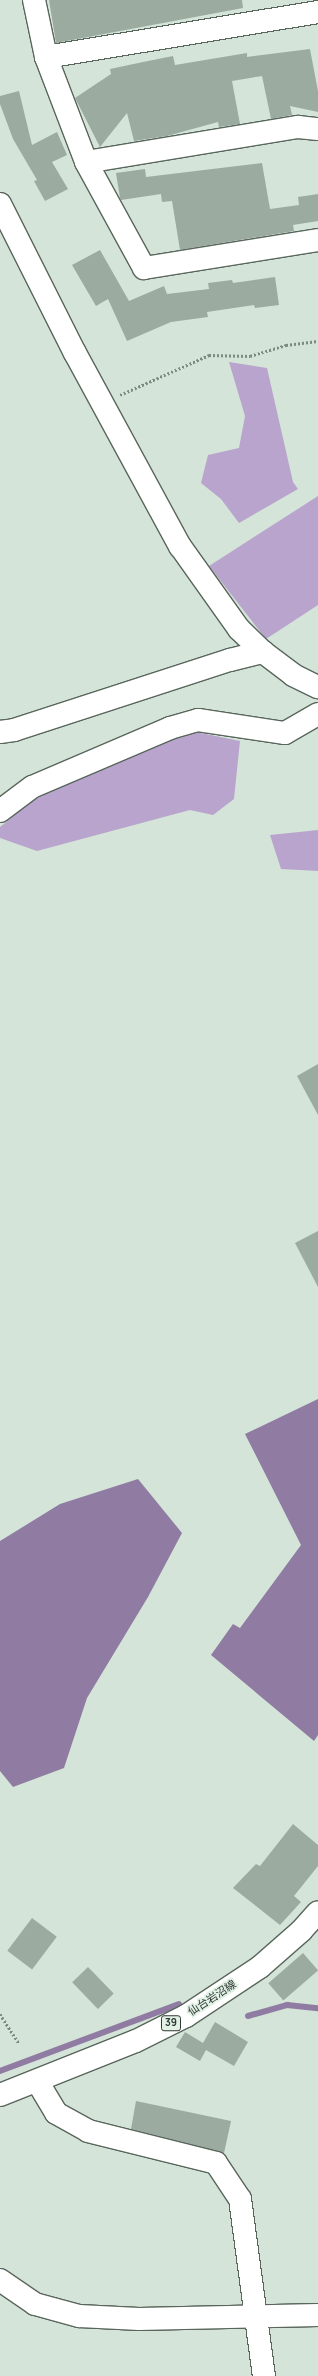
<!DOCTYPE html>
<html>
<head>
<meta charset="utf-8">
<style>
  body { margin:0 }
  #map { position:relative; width:318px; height:2376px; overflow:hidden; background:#d4e4d8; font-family:Manrope,"Noto Sans JP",sans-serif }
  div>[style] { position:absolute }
  .forest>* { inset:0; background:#b9a4cd }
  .water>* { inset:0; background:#907ca3 }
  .stream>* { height:6px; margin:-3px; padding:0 3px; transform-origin:3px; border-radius:3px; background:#907ca3 }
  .building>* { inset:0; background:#9caba0; transform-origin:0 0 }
  .path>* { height:2.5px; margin-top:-1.25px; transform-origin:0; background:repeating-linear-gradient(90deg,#7e8981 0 2px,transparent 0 4px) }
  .roads { filter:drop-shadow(1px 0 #59665c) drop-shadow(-1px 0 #59665c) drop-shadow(0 1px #59665c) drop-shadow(0 -1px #59665c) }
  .minor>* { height:22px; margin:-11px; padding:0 11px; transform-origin:11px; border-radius:11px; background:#fff }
  .major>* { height:22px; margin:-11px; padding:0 11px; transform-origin:11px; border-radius:11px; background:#fff }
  span { translate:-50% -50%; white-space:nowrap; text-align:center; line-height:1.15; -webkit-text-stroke:3.5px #e1f1e5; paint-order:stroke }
  .shield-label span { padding:1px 3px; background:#e1f1e5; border:1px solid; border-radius:3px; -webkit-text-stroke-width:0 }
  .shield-label { font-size:10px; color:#313833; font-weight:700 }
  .street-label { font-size:11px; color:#313833 }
</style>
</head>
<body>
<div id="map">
  <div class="forest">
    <div style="clip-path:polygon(229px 362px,267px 368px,293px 482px,298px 489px,239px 523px,221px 499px,201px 483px,208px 455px,239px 448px,245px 416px)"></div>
    <div style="clip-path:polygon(318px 496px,318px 605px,266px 639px,209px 566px)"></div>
    <div style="clip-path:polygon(196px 732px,240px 741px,234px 799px,213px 815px,190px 810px,37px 851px,0 838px,0 827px,32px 801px,88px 772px,160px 742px)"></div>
    <div style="clip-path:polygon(318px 830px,318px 871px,281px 869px,270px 835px)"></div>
  </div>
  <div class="water">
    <div style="clip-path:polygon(318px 1399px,318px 1735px,314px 1741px,211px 1655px,233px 1624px,240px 1628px,301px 1545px,245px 1434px)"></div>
    <div style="clip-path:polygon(138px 1479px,182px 1533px,148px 1597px,87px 1698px,64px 1768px,13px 1787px,0 1771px,0 1541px,60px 1504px)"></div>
  </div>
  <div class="stream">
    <div style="left:248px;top:2016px;width:41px;rotate:-15.8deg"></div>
    <div style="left:287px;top:2005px;width:31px;rotate:6deg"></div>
    <div style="left:0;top:2071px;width:191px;rotate:-20.5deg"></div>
  </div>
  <div class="building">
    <div style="clip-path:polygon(49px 0,242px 0,243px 8px,56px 43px)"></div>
    <div style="clip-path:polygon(310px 49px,318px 91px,318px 112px,290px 106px,292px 115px,271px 119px,262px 76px,232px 81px,240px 124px,219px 127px,218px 122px,167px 136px,134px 141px,127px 113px,100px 147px,75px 98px,111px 74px,110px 69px,143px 62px,173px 56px,175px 65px,247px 53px,247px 57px)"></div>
    <div style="clip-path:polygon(19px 91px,32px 145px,57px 132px,67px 155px,52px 162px,68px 189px,45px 201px,34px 181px,37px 180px,13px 139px,0 104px,0 96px)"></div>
    <div style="clip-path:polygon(262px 163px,270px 209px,299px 205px,298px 197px,318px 194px,318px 221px,293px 225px,294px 231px,180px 250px,172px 201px,162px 202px,161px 194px,121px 200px,120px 198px,116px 173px,145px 169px,146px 177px)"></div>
    <div style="clip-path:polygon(100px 250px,129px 301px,164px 286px,167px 294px,209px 289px,208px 283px,232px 280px,233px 283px,275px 277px,279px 305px,255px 308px,254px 305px,207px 312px,208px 317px,171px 322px,127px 341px,108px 299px,96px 306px,72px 265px)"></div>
    <div style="clip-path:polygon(318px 1064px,318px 1115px,297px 1076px)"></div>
    <div style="clip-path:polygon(318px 1231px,318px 1287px,295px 1243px)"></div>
    <div style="clip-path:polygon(293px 1824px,318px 1845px,318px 1866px,294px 1896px,301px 1902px,280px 1925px,233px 1888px,256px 1864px,260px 1866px)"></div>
    <div style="left:32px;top:1918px;width:31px;height:41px;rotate:37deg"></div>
    <div style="left:303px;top:1953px;width:23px;height:46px;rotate:49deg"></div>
    <div style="left:88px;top:1967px;width:37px;height:22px;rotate:46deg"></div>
    <div style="clip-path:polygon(215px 2022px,248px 2042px,234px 2066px,206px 2050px,200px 2061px,176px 2047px,185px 2032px,203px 2043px)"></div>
    <div style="clip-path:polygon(136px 2101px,231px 2121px,224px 2153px,131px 2129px)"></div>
  </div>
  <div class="path">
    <div style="left:120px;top:395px;width:98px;rotate:-24.2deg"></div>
    <div style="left:209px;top:355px;width:41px;rotate:1.4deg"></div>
    <div style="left:250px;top:356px;width:38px;rotate:-17deg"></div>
    <div style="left:286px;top:345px;width:32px;rotate:-7deg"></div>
    <div style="left:0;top:2014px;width:35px;rotate:57deg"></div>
  </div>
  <div class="roads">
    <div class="minor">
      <div style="left:34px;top:0;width:58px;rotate:78.1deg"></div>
      <div style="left:46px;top:57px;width:112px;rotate:69.1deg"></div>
      <div style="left:86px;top:162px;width:121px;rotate:61.3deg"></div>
      <div style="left:144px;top:268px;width:176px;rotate:-9.1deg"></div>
      <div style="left:46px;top:57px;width:276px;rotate:-9.4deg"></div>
      <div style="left:86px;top:162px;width:215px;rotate:-9.4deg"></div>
      <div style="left:298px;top:127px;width:20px;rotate:6deg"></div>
      <div style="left:0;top:204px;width:167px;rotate:63.3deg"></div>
      <div style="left:75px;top:353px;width:220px;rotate:61.5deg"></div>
      <div style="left:180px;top:546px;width:102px;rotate:54.6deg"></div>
      <div style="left:239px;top:629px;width:33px;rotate:44deg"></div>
      <div style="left:263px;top:652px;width:38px;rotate:37deg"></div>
      <div style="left:293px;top:675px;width:28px;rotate:26deg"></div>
      <div style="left:0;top:732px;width:14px;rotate:-8deg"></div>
      <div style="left:14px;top:730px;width:227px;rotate:-18deg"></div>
      <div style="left:230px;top:660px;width:34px;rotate:-14deg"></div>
      <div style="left:0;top:811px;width:40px;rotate:-37deg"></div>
      <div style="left:32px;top:787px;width:150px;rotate:-23.1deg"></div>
      <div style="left:170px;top:728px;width:29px;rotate:-16deg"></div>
      <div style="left:198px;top:720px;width:88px;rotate:8.5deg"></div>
      <div style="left:285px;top:733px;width:38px;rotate:-30deg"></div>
      <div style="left:37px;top:2081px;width:37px;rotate:59deg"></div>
      <div style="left:56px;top:2113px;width:37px;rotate:29deg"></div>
      <div style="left:88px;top:2131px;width:132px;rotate:14deg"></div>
      <div style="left:216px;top:2163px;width:43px;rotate:56.3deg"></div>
      <div style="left:240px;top:2199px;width:179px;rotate:82.3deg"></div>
      <div style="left:0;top:2280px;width:42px;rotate:34.4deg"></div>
      <div style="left:35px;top:2304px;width:46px;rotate:15.3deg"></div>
      <div style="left:79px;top:2316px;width:60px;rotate:2.9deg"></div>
      <div style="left:139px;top:2319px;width:179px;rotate:-1.3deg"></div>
    </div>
    <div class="major">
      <div style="left:0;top:2095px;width:146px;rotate:-21.7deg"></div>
      <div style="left:136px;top:2041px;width:56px;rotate:-26.6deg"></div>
      <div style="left:186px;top:2016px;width:89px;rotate:-33.5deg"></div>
      <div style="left:260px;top:1967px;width:55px;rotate:-41.3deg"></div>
      <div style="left:301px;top:1931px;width:25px;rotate:-48deg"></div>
    </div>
  </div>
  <div class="shield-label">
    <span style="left:171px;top:2023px">39</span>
  </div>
  <div class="street-label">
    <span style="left:212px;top:1998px;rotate:-33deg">仙台岩沼線</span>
  </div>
</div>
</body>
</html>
